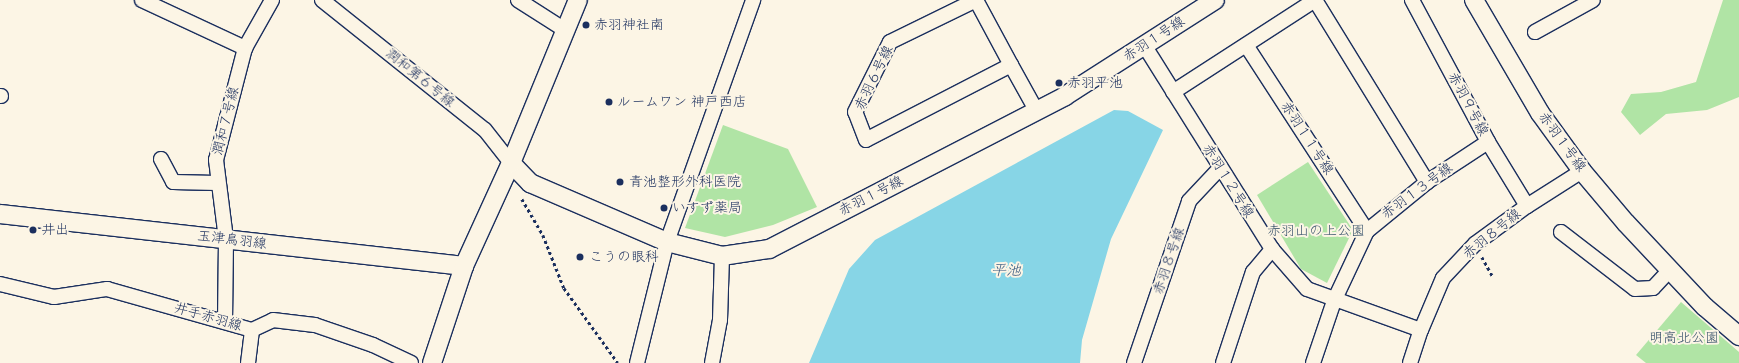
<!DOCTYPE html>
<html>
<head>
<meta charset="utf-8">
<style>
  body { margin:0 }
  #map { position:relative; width:1739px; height:363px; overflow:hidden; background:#fcf5e5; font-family:Mynerve,"Klee One",sans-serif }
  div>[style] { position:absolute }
  .green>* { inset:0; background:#b0e4a5 }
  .water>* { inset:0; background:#87d5e6 }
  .path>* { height:2.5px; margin-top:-1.25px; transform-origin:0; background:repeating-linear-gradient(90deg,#1b2f5e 0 3px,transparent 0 6px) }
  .roads { filter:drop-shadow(1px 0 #1b2f5e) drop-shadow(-1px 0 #1b2f5e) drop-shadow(0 1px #1b2f5e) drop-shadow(0 -1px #1b2f5e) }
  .minor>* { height:14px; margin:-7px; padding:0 7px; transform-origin:7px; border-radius:7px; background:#fcf5e5 }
  .tertiary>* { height:18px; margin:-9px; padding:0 9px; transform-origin:9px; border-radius:9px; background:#fcf5e5 }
  .dots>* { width:11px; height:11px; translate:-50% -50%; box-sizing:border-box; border:2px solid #fcf5e5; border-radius:50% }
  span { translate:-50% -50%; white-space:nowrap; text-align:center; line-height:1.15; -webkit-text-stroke:4px #fcf5e5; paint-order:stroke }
  .poi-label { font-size:14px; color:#1b2f5e }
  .left { translate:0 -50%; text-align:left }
  .street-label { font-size:14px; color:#1b2f5e }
  .park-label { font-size:14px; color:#39536c }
  .water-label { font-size:15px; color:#365880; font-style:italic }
</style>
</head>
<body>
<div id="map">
  <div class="green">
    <div style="clip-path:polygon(1723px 0,1739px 0,1739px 97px,1707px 110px,1666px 114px,1640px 135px,1621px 112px,1631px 94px,1661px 92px,1696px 82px)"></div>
    <div style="clip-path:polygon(723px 125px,788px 149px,817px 207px,773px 225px,725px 237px,685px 228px)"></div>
    <div style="clip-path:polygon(1308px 162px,1353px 230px,1327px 283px,1301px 269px,1257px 195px)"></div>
    <div style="clip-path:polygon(1681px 302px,1739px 352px,1739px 363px,1646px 363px,1636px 355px)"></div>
  </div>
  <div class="water">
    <div style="clip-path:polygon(1114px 110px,1128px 111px,1163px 130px,1111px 239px,1082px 340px,1080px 363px,809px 363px,849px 269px,875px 240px)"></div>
  </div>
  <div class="path">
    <div style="left:522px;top:199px;width:42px;rotate:59.7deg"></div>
    <div style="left:543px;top:235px;width:57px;rotate:68.4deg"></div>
    <div style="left:564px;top:288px;width:92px;rotate:54.2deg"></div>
    <div style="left:1482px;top:257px;width:23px;rotate:61deg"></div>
  </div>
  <div class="roads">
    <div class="minor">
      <div style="left:142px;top:0;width:114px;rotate:25deg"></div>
      <div style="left:322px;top:0;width:208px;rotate:38.6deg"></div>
      <div style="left:485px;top:130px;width:42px;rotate:51.8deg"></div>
      <div style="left:518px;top:0;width:56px;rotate:32.6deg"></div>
      <div style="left:1315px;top:0;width:214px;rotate:58.4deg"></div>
      <div style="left:1412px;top:0;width:161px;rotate:61.8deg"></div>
      <div style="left:1488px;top:142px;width:75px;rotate:58.6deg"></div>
      <div style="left:1535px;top:32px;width:66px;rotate:-28.9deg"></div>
      <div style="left:1144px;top:45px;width:241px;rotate:57.9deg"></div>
      <div style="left:1272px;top:249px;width:53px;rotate:48.8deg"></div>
      <div style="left:1307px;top:289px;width:121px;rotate:19.8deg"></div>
      <div style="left:1246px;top:45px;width:222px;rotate:57deg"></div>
      <div style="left:1011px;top:65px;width:163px;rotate:152.7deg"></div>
      <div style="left:866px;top:140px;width:30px;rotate:-111deg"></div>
      <div style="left:855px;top:112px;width:78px;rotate:-63.4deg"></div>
      <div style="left:890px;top:42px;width:96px;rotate:-26deg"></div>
      <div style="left:976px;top:0;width:74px;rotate:61.7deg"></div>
      <div style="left:1011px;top:65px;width:51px;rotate:60.9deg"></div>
      <div style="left:1173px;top:92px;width:169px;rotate:-32.9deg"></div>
      <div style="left:0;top:96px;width:1px"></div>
      <div style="left:161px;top:159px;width:26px;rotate:62deg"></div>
      <div style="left:173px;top:182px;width:44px;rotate:1.3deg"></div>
      <div style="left:1561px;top:232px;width:93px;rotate:37.6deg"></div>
      <div style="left:1635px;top:289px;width:18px;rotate:-3deg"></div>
      <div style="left:1653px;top:288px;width:25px;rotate:-47deg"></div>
      <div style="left:0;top:284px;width:56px;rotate:13.5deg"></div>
      <div style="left:54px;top:297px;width:54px;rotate:-8.6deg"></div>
      <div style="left:107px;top:289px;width:151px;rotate:15.8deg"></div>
      <div style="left:252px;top:330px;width:23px;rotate:-25deg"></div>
      <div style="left:273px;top:320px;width:42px;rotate:6.8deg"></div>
      <div style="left:315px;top:325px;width:61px;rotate:19deg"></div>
      <div style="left:373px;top:345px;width:42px;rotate:25.3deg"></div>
      <div style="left:225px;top:322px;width:83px;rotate:-89.3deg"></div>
      <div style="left:226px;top:239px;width:80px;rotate:-97.2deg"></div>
      <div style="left:216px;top:160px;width:116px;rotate:-75.5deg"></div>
      <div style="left:245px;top:48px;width:55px;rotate:-60.6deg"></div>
      <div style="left:248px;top:363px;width:33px;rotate:-83deg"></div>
      <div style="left:637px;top:363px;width:125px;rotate:-76.1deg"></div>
      <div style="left:667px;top:242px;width:257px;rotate:-70.4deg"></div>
      <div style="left:712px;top:363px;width:44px;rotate:-79.5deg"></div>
      <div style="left:720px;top:320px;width:64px;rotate:-88.2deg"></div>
      <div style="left:1134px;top:363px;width:171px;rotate:-71.2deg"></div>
      <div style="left:1189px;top:201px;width:45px;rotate:-46.8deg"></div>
      <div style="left:1223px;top:363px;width:96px;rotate:-71.8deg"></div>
      <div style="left:1253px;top:272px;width:30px;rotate:-50deg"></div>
      <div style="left:1313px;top:363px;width:65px;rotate:-71.3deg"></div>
      <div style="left:1334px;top:301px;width:77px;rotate:-64.8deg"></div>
      <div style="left:1367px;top:231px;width:77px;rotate:-39.2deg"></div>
      <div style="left:1427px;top:182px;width:73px;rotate:-33.3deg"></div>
      <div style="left:1410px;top:363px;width:35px;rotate:-72deg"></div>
      <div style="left:1421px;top:330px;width:56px;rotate:-67.1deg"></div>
      <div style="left:1443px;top:278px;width:47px;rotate:-46.7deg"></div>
      <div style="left:1475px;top:244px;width:64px;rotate:-36.2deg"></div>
      <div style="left:1527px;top:206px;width:65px;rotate:-32.5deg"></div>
    </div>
    <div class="tertiary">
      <div style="left:1474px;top:0;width:131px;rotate:59.7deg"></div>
      <div style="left:1540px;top:113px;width:72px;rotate:54.1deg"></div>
      <div style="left:1582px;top:171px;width:68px;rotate:49.8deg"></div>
      <div style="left:1626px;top:223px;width:115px;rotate:46.8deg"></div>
      <div style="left:1705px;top:307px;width:45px;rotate:40.5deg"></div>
      <div style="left:511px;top:163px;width:28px;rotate:46deg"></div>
      <div style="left:530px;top:183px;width:149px;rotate:23.3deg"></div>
      <div style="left:667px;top:242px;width:57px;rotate:14.3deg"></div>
      <div style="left:722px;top:256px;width:48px;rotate:-8.5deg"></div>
      <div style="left:769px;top:249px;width:333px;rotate:-27.3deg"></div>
      <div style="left:1065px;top:96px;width:178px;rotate:-32.6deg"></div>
      <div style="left:0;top:214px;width:467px;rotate:6.4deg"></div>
      <div style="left:432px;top:363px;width:102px;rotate:-71.7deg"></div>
      <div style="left:464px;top:266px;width:113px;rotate:-65.5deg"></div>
      <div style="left:511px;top:163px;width:176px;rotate:-67.7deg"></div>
    </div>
  </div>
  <div class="dots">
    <div style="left:586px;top:25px;background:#1b2f5e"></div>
    <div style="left:1059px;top:83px;background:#1b2f5e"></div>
    <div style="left:609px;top:102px;background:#1b2f5e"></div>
    <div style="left:620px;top:182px;background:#1b2f5e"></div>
    <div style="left:664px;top:208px;background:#1b2f5e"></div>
    <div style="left:33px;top:230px;background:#1b2f5e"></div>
    <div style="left:580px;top:257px;background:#1b2f5e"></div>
  </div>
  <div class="poi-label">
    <span class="left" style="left:594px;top:25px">赤羽神社南</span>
    <span class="left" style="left:1067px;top:83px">赤羽平池</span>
    <span class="left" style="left:617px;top:102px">ルームワン 神戸西店</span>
    <span class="left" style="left:629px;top:182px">青池整形外科医院</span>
    <span class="left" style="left:672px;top:208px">いすず薬局</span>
    <span class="left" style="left:41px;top:230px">井出</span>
    <span class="left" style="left:589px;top:257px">こうの眼科</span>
  </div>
  <div class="street-label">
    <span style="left:1154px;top:39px;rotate:-33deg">赤羽１号線</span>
    <span style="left:420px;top:78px;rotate:39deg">潤和第６号線</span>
    <span style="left:874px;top:78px;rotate:-64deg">赤羽６号線</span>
    <span style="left:1468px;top:104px;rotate:62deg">赤羽９号線</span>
    <span style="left:226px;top:121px;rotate:-76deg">潤和７号線</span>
    <span style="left:1307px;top:138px;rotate:57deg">赤羽１１号線</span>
    <span style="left:1562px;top:142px;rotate:54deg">赤羽１号線</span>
    <span style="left:1228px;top:181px;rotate:58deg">赤羽１２号線</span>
    <span style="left:1417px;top:191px;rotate:-36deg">赤羽１３号線</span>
    <span style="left:871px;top:196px;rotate:-27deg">赤羽１号線</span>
    <span style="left:1492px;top:234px;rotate:-39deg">赤羽８号線</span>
    <span style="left:232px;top:240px;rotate:7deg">玉津鳥羽線</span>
    <span style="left:1169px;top:261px;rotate:-71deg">赤羽８号線</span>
    <span style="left:208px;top:317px;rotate:16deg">井手赤羽線</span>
  </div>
  <div class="park-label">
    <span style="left:1316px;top:231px">赤羽山の上公園</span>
    <span style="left:1684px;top:338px">明高北公園</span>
  </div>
  <div class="water-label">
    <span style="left:1006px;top:272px">平池</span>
  </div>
</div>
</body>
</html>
